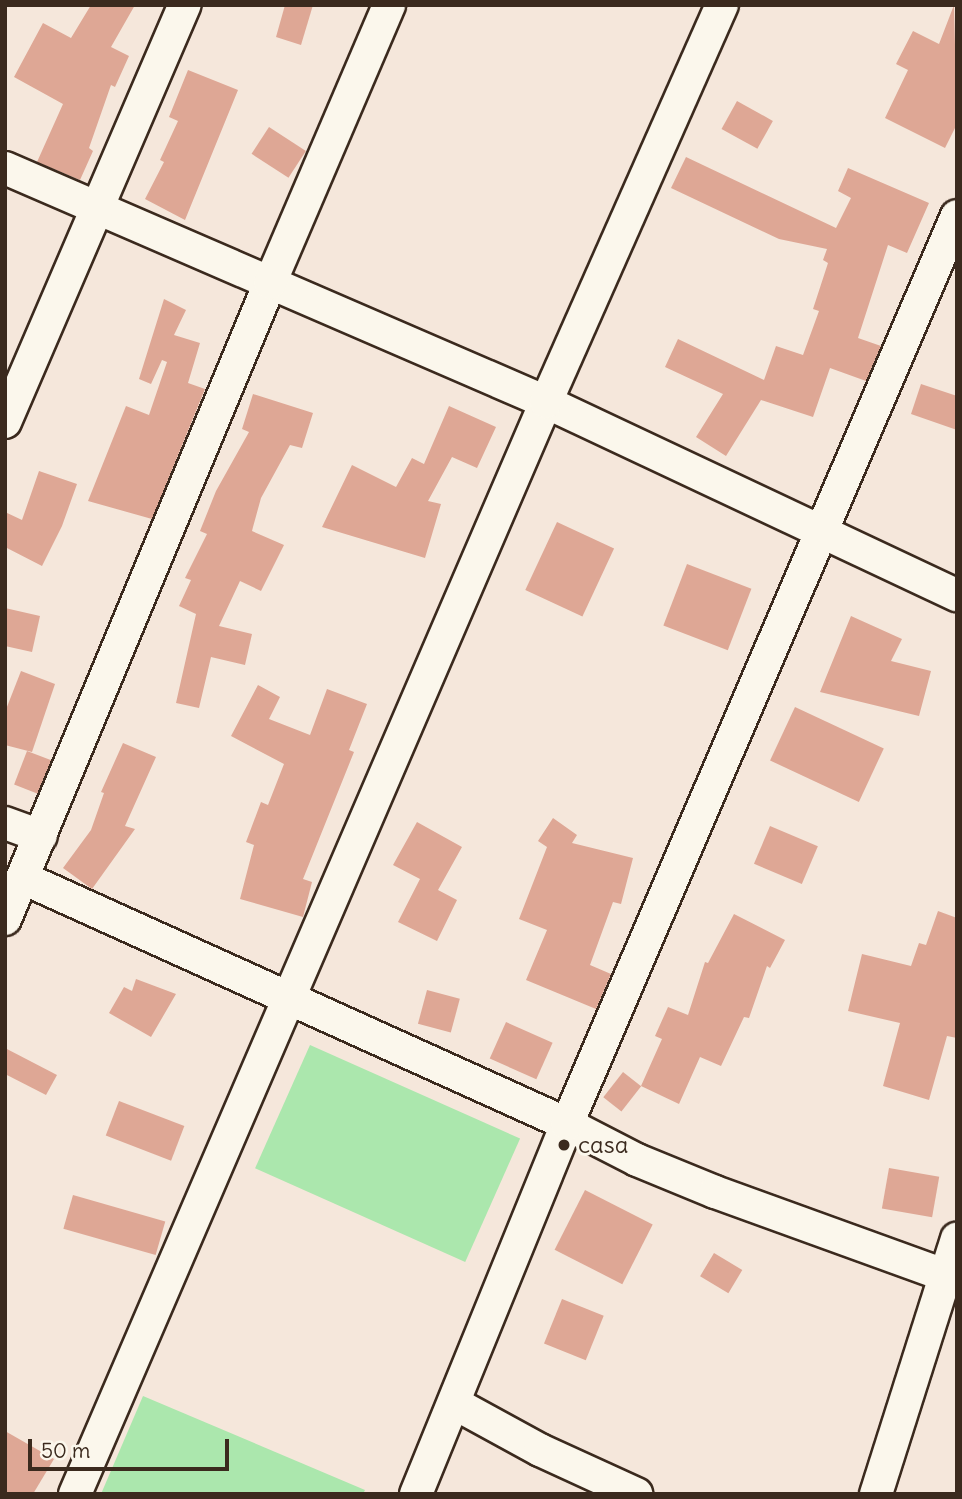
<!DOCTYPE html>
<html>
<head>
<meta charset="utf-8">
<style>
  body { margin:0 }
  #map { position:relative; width:962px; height:1499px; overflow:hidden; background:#f5e7db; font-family:Delius,sans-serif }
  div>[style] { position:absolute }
  .green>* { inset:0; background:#abe7ad; transform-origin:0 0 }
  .building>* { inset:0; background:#dea795; transform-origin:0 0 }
  .roads { filter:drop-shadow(2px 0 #3b2a1e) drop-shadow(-2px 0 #3b2a1e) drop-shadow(0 2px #3b2a1e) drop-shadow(0 -2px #3b2a1e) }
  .minor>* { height:32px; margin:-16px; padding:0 16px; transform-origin:16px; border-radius:16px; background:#fbf7ec }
  .dots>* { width:19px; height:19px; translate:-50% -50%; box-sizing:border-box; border:4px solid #fbf7ec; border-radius:50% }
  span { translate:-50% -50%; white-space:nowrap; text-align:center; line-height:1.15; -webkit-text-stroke:6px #fbf7ec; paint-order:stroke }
  .poi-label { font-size:24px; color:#3b2a1e }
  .left { translate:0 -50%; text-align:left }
  .frame { position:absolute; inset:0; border:7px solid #3b2a1e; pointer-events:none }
  .scale { position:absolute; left:28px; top:1439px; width:201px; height:32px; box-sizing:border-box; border:4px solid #3b2a1e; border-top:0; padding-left:9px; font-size:21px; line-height:24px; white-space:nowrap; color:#3b2a1e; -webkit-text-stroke:5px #fbf7ec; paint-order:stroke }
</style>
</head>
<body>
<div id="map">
  <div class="green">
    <div style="left:310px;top:1045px;width:230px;height:135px;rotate:24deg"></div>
    <div style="clip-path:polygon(143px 1396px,365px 1490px,363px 1494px,101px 1494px)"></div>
  </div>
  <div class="building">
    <div style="clip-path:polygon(91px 5px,135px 5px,111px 47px,129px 56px,115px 87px,111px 85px,89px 148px,93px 151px,80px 180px,37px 162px,63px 104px,14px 77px,43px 23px,71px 38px)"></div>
    <div style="clip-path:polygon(285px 5px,313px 5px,301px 45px,276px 37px)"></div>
    <div style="clip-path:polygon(954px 5px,957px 124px,945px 148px,885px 118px,908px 70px,896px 64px,913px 31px,939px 44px)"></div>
    <div style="clip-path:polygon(188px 70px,238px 90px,185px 220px,145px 199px,164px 162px,160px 160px,178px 121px,169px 117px)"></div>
    <div style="left:737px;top:101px;width:41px;height:32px;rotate:29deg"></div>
    <div style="left:269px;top:127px;width:44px;height:32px;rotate:33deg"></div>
    <div style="clip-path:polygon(686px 157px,836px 228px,851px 198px,838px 191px,848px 168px,929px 203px,907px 253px,888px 245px,858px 338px,881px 346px,866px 381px,830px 368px,813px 417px,761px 400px,726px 456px,696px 437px,723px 394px,665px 367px,678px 339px,764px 380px,776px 346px,803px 355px,819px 311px,813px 309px,828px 263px,823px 260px,827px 249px,779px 239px,671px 188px)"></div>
    <div style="clip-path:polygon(164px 299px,186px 310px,174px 335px,200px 343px,188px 383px,205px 389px,152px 519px,88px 501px,126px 406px,149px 415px,167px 362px,162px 360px,151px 384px,139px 379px)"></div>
    <div style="clip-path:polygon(921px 384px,957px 396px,957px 430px,911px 414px)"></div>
    <div style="clip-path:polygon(253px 394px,313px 413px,302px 448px,290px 445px,261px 498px,253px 527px,252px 531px,284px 545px,261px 591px,240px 581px,219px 626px,252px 634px,245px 665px,211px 657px,199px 708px,176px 703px,196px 614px,179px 606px,191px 580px,185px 578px,207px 534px,200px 531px,216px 491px,249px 432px,242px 429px)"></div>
    <div style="clip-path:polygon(449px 406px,496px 427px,477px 468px,452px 457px,428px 501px,441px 504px,425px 558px,322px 527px,352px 465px,396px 487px,412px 458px,424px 464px)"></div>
    <div style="clip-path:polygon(39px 471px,77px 484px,62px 526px,42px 566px,5px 547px,5px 512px,22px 520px)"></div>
    <div style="left:557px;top:522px;width:63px;height:75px;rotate:25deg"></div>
    <div style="left:687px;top:564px;width:69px;height:66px;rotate:21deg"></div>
    <div style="clip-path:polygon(5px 608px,40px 616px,32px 652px,5px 646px)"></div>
    <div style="clip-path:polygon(851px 616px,902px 639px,891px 661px,931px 671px,919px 716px,820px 692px)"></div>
    <div style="clip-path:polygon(21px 671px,55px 684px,32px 752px,5px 745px,5px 712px)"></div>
    <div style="clip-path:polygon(258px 685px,280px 697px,269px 719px,310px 735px,327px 689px,367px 704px,349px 750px,354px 752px,303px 879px,312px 882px,303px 917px,240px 899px,254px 845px,246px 842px,261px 802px,268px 805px,284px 764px,231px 736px)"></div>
    <div style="left:795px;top:707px;width:98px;height:59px;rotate:25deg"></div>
    <div style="clip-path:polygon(123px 743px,156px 757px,125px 826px,135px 829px,92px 889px,63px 868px,91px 830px,104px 793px,101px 792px)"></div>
    <div style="left:27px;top:751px;width:26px;height:36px;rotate:21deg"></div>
    <div style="clip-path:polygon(553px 818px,577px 835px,572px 843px,633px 858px,621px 904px,613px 902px,590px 965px,611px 974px,596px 1009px,526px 980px,547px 930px,519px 919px,547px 847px,538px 841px)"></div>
    <div style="clip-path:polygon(417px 822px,462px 847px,438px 890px,457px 900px,437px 941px,398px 922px,420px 879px,393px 865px)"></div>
    <div style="left:770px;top:826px;width:52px;height:41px;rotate:23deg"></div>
    <div style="clip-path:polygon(938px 911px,957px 918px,957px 1038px,947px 1036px,929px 1100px,883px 1086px,900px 1023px,848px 1011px,862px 954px,911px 966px,919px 943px,926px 945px)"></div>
    <div style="clip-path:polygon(734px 914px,785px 940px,770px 968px,767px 966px,749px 1018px,744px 1017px,721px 1066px,700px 1057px,679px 1104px,641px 1086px,662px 1039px,655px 1036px,668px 1007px,688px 1015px,705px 962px,708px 963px)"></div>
    <div style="clip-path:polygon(136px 979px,176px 994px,151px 1037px,109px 1013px,124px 987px,132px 991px)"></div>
    <div style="left:427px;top:990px;width:34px;height:35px;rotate:15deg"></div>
    <div style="left:506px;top:1022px;width:51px;height:40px;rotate:24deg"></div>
    <div style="clip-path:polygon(5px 1048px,57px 1075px,46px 1095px,5px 1074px)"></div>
    <div style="left:623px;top:1072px;width:23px;height:32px;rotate:38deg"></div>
    <div style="left:119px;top:1101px;width:70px;height:37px;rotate:21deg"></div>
    <div style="left:889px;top:1168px;width:51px;height:41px;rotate:10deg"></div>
    <div style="left:585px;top:1190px;width:76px;height:67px;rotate:27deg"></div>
    <div style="left:73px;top:1195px;width:96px;height:35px;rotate:16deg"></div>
    <div style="left:714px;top:1253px;width:33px;height:27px;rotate:31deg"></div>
    <div style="left:562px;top:1299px;width:45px;height:48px;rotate:22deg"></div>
    <div style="clip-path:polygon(5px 1431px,54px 1459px,33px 1494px,5px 1494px)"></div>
  </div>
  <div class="roads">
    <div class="minor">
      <div style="left:5px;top:168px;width:589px;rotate:23.39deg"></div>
      <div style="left:546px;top:402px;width:454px;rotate:25.2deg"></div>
      <div style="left:5px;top:422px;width:454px;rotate:-66.7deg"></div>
      <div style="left:5px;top:823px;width:38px;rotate:20deg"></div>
      <div style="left:23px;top:878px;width:597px;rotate:24.33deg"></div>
      <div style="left:567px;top:1124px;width:79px;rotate:27.2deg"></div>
      <div style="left:637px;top:1160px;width:84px;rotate:22.3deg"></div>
      <div style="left:715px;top:1192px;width:244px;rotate:19.9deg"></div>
      <div style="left:5px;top:919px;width:689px;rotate:-67.38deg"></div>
      <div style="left:270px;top:283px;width:302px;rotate:-66.8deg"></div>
      <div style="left:454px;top:1403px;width:98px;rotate:28.7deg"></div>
      <div style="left:540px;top:1450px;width:106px;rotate:24.6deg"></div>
      <div style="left:75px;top:1494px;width:1189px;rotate:-66.67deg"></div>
      <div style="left:546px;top:402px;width:434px;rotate:-66.1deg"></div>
      <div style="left:416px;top:1494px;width:400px;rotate:-67.8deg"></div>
      <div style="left:567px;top:1124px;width:988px;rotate:-66.76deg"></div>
      <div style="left:876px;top:1494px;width:268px;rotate:-72.4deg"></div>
    </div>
  </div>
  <div class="dots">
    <div style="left:564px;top:1145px;background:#3b2a1e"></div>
  </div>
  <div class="poi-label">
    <span class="left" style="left:578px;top:1145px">casa</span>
  </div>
  <div class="frame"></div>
  <div class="scale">50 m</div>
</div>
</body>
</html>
